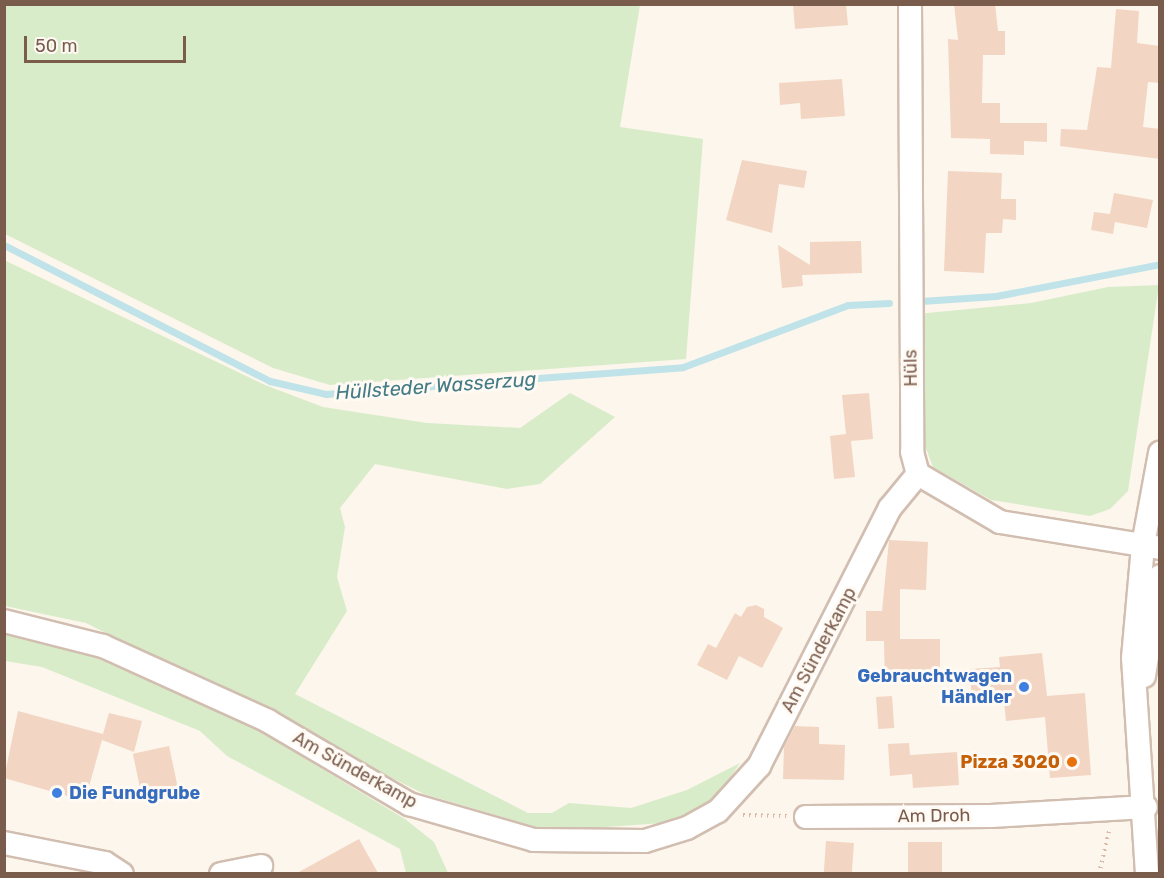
<!DOCTYPE html>
<html>
<head>
<meta charset="utf-8">
<style>
  body { margin:0 }
  #map { position:relative; width:1164px; height:878px; overflow:hidden; background:#fdf6ec; font-family:Rubik,sans-serif }
  div>[style] { position:absolute }
  .green>* { inset:0; background:#d8ecc9 }
  .stream>* { height:7px; margin:-3.5px; padding:0 3.5px; transform-origin:3.5px; border-radius:3.5px; background:#bfe3e8 }
  .building>* { inset:0; background:#f3d5c3; transform-origin:0 0 }
  .path>* { height:4px; margin-top:-2px; transform-origin:0; background:repeating-linear-gradient(90deg,#d9b8a5 0 1.5px,transparent 0 6px) }
  .roads { filter:drop-shadow(2px 0 #d1beb0) drop-shadow(-2px 0 #d1beb0) drop-shadow(0 2px #d1beb0) drop-shadow(0 -2px #d1beb0) }
  .minor>* { height:22px; margin:-11px; padding:0 11px; transform-origin:11px; border-radius:11px; background:#fff }
  .dots>* { width:16px; height:16px; translate:-50% -50%; box-sizing:border-box; border:3px solid #fffaf3; border-radius:50% }
  span { translate:-50% -50%; white-space:nowrap; text-align:center; line-height:1.15; -webkit-text-stroke:6px #fffaf3; paint-order:stroke }
  .street-label { font-size:18px; color:#7a5c4d }
  .shop-label { font-size:18px; color:#366cbe; font-weight:700 }
  .right { translate:-100% -50%; text-align:right }
  .left { translate:0 -50%; text-align:left }
  .food-label { font-size:18px; color:#c56008; font-weight:700 }
  .water-label { font-size:20px; color:#437c86; font-style:italic }
  .frame { position:absolute; inset:0; border:6px solid #7a5c4d; pointer-events:none }
  .scale { position:absolute; left:24px; top:36px; width:162px; height:27px; box-sizing:border-box; border:3px solid #7a5c4d; border-top:0; padding-left:8px; font-size:18px; line-height:21px; white-space:nowrap; color:#7a5c4d; -webkit-text-stroke:4px #fffaf3; paint-order:stroke }
</style>
</head>
<body>
<div id="map">
  <div class="green">
    <div style="clip-path:polygon(4px 5px,640px 5px,620px 127px,703px 139px,686px 359px,330px 385px,273px 368px,5px 234px)"></div>
    <div style="clip-path:polygon(4px 260px,265px 385px,323px 407px,427px 423px,520px 428px,570px 393px,615px 417px,540px 484px,507px 489px,375px 464px,340px 508px,345px 527px,337px 577px,347px 611px,295px 694px,528px 813px,552px 813px,569px 803px,631px 808px,687px 790px,740px 763px,719px 795px,687px 816px,663px 823px,550px 831px,424px 794px,86px 623px,5px 606px)"></div>
    <div style="clip-path:polygon(1159px 285px,1128px 491px,1110px 509px,1090px 516px,991px 500px,933px 467px,922px 438px,917px 314px,1031px 303px,1108px 287px)"></div>
    <div style="clip-path:polygon(4px 633px,60px 642px,254px 728px,405px 819px,434px 842px,448px 873px,406px 873px,400px 849px,227px 756px,200px 731px,42px 667px,5px 661px)"></div>
  </div>
  <div class="stream">
    <div style="left:4px;top:245px;width:299px;rotate:27.1deg"></div>
    <div style="left:270px;top:381px;width:57px;rotate:13.1deg"></div>
    <div style="left:326px;top:394px;width:358px;rotate:-4.3deg"></div>
    <div style="left:683px;top:367px;width:176px;rotate:-20.6deg"></div>
    <div style="left:848px;top:305px;width:41px;rotate:-2.8deg"></div>
    <div style="left:921px;top:301px;width:75px;rotate:-3.8deg"></div>
    <div style="left:996px;top:296px;width:167px;rotate:-11deg"></div>
  </div>
  <div class="building">
    <div style="clip-path:polygon(793px 4px,846px 4px,848px 25px,795px 29px)"></div>
    <div style="clip-path:polygon(954px 4px,995px 4px,998px 31px,1005px 31px,1005px 55px,983px 55px,982px 103px,1000px 103px,1000px 123px,1047px 123px,1047px 142px,1024px 141px,1024px 155px,990px 154px,990px 139px,951px 138px,948px 39px,958px 40px)"></div>
    <div style="clip-path:polygon(1116px 9px,1139px 11px,1137px 43px,1160px 46px,1160px 83px,1148px 82px,1143px 127px,1160px 129px,1160px 159px,1060px 146px,1061px 129px,1087px 130px,1097px 67px,1111px 68px)"></div>
    <div style="clip-path:polygon(842px 79px,845px 116px,801px 119px,800px 103px,780px 105px,779px 83px)"></div>
    <div style="clip-path:polygon(742px 160px,807px 171px,804px 188px,779px 184px,772px 233px,726px 220px)"></div>
    <div style="clip-path:polygon(948px 171px,1002px 173px,1001px 199px,1016px 199px,1016px 220px,1003px 219px,1002px 233px,986px 233px,984px 273px,944px 271px)"></div>
    <div style="clip-path:polygon(1114px 193px,1153px 200px,1147px 228px,1115px 222px,1113px 234px,1091px 230px,1094px 212px,1110px 214px)"></div>
    <div style="clip-path:polygon(861px 241px,862px 273px,802px 275px,803px 286px,782px 288px,778px 245px,810px 265px,810px 242px)"></div>
    <div style="clip-path:polygon(869px 393px,873px 439px,851px 441px,855px 477px,834px 479px,830px 436px,846px 434px,842px 395px)"></div>
    <div style="clip-path:polygon(889px 540px,928px 542px,926px 590px,900px 589px,900px 639px,940px 639px,940px 682px,885px 683px,884px 641px,866px 641px,866px 611px,882px 611px)"></div>
    <div style="clip-path:polygon(756px 605px,764px 609px,764px 617px,783px 628px,762px 668px,739px 656px,727px 680px,697px 665px,708px 644px,716px 648px,735px 613px,741px 617px,747px 607px)"></div>
    <div style="clip-path:polygon(1042px 653px,1047px 696px,1085px 693px,1091px 775px,1050px 778px,1045px 717px,1006px 721px,1004px 701px,972px 702px,970px 669px,1000px 667px,999px 657px)"></div>
    <div style="left:892px;top:696px;width:32px;height:16px;rotate:86deg"></div>
    <div style="clip-path:polygon(18px 711px,103px 734px,109px 713px,142px 721px,134px 752px,102px 740px,85px 801px,4px 778px)"></div>
    <div style="clip-path:polygon(795px 726px,819px 727px,819px 744px,845px 745px,844px 780px,783px 779px,784px 747px)"></div>
    <div style="clip-path:polygon(909px 743px,910px 755px,957px 752px,959px 785px,913px 788px,912px 774px,890px 776px,888px 744px)"></div>
    <div style="left:169px;top:746px;width:47px;height:37px;rotate:78deg"></div>
    <div style="clip-path:polygon(359px 839px,378px 873px,297px 873px)"></div>
    <div style="left:826px;top:841px;width:28px;height:32px;rotate:4deg"></div>
    <div style="left:942px;top:842px;width:31px;height:34px;rotate:90deg"></div>
  </div>
  <div class="path">
    <div style="left:743px;top:815px;width:44px;rotate:1.3deg"></div>
    <div style="left:1099px;top:874px;width:44px;rotate:-76.9deg"></div>
  </div>
  <div class="roads">
    <div class="minor">
      <div style="left:910px;top:4px;width:448px;rotate:89.7deg"></div>
      <div style="left:912px;top:452px;width:23px;rotate:75deg"></div>
      <div style="left:918px;top:474px;width:95px;rotate:30.3deg"></div>
      <div style="left:1000px;top:522px;width:162px;rotate:9.2deg"></div>
      <div style="left:4px;top:621px;width:102px;rotate:14.2deg"></div>
      <div style="left:103px;top:646px;width:181px;rotate:24.4deg"></div>
      <div style="left:268px;top:721px;width:164px;rotate:30.5deg"></div>
      <div style="left:409px;top:804px;width:130px;rotate:16.1deg"></div>
      <div style="left:534px;top:840px;width:111px;rotate:0.5deg"></div>
      <div style="left:645px;top:841px;width:44px;rotate:-17.2deg"></div>
      <div style="left:687px;top:828px;width:35px;rotate:-29deg"></div>
      <div style="left:718px;top:811px;width:61px;rotate:-47.7deg"></div>
      <div style="left:759px;top:766px;width:289px;rotate:-63.1deg"></div>
      <div style="left:890px;top:508px;width:44px;rotate:-50.5deg"></div>
      <div style="left:1144px;top:676px;width:101px;rotate:-80.9deg"></div>
      <div style="left:806px;top:817px;width:185px;rotate:-0.3deg"></div>
      <div style="left:991px;top:816px;width:155px;rotate:-3.3deg"></div>
      <div style="left:4px;top:843px;width:103px;rotate:11.2deg"></div>
      <div style="left:105px;top:863px;width:20px;rotate:33deg"></div>
      <div style="left:221px;top:874px;width:41px;rotate:-11.3deg"></div>
      <div style="left:1147px;top:874px;width:216px;rotate:-93.7deg"></div>
      <div style="left:1133px;top:658px;width:113px;rotate:-84.9deg"></div>
      <div style="left:1143px;top:545px;width:94px;rotate:-79.5deg"></div>
    </div>
  </div>
  <div class="dots">
    <div style="left:1024px;top:687px;background:#3f7fe0"></div>
    <div style="left:1072px;top:762px;background:#e8710a"></div>
    <div style="left:57px;top:793px;background:#3f7fe0"></div>
  </div>
  <div class="street-label">
    <span style="left:911px;top:368px;rotate:-91deg">Hüls</span>
    <span style="left:819px;top:650px;rotate:-62deg">Am Sünderkamp</span>
    <span style="left:355px;top:770px;rotate:29deg">Am Sünderkamp</span>
    <span style="left:934px;top:816px;rotate:-1deg">Am Droh</span>
  </div>
  <div class="shop-label">
    <span class="right" style="left:1012px;top:687px">Gebrauchtwagen<br>Händler</span>
    <span class="left" style="left:69px;top:793px">Die Fundgrube</span>
  </div>
  <div class="food-label">
    <span class="right" style="left:1060px;top:762px">Pizza 3020</span>
  </div>
  <div class="water-label">
    <span style="left:436px;top:386px;rotate:-4deg">Hüllsteder Wasserzug</span>
  </div>
  <div class="frame"></div>
  <div class="scale">50 m</div>
</div>
</body>
</html>
